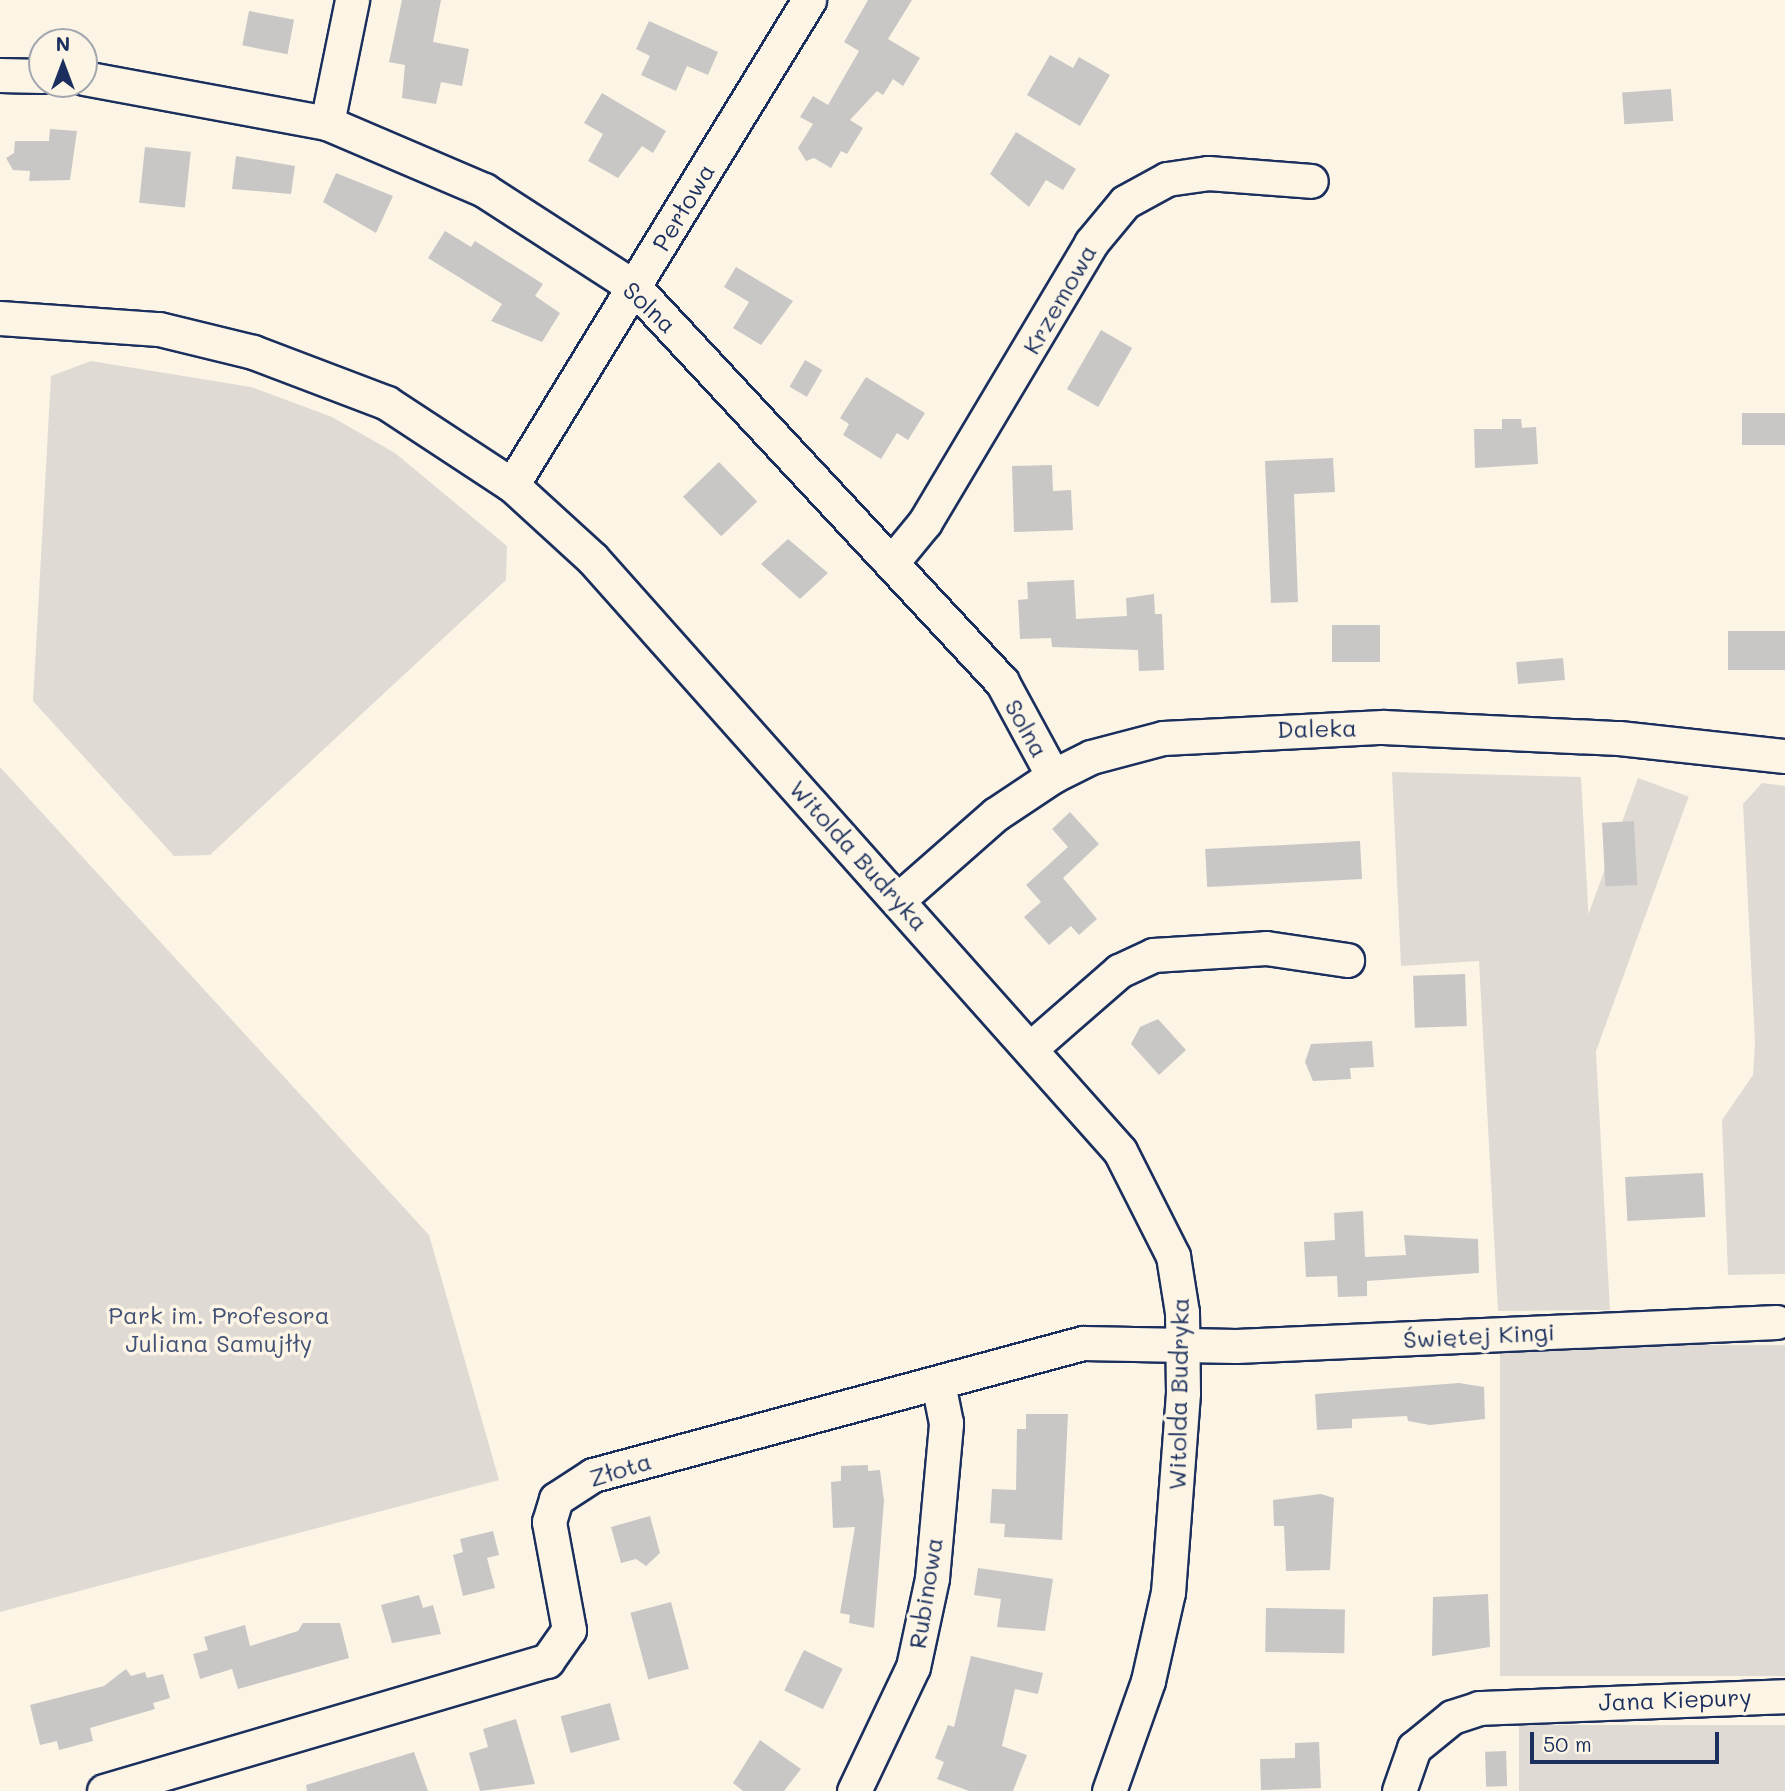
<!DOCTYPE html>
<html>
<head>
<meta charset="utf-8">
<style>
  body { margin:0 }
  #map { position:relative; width:1785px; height:1791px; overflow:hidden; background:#fcf5e5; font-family:Mali,sans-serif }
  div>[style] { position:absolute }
  .green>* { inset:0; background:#dfdbd4; transform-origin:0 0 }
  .building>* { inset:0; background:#c8c7c6; transform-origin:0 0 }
  .roads { filter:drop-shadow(2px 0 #1b2f5e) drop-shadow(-2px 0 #1b2f5e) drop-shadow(0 2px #1b2f5e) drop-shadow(0 -2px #1b2f5e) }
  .minor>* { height:33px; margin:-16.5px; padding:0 16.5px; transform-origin:16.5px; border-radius:16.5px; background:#fcf5e5 }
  span { translate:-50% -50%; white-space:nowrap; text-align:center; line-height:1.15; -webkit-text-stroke:7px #fcf5e5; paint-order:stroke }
  .street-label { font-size:24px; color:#1b2f5e }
  .park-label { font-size:24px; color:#425176 }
  .north { position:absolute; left:28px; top:28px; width:70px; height:70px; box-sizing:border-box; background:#fcf5e5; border:2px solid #a2a6af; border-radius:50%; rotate:0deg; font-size:19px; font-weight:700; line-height:28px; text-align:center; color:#1b2f5e }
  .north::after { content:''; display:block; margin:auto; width:24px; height:32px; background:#1b2f5e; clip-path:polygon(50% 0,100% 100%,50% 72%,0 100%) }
  .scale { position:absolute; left:1530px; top:1732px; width:189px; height:32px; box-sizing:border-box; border:4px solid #1b2f5e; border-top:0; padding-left:9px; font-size:21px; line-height:24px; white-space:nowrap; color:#1b2f5e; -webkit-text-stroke:5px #fcf5e5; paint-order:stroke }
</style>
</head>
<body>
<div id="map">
  <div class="green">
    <div style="clip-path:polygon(91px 361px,251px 387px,332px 417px,395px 453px,507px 546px,506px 580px,210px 855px,174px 856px,33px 701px,51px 376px)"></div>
    <div style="clip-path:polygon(0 767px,429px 1235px,499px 1480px,0 1612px)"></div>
    <div style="clip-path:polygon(1392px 772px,1581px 777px,1610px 1310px,1498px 1311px,1479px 961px,1401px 966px)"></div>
    <div style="left:1638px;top:778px;width:54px;height:273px;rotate:20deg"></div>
    <div style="clip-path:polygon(1762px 783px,1785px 786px,1785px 1274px,1728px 1275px,1722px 1120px,1753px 1075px,1755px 1043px,1743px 804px)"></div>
    <div style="left:1785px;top:1345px;width:331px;height:285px;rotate:90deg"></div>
    <div style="left:1785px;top:1725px;width:66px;height:266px;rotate:90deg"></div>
  </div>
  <div class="building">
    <div style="clip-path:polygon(402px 0,441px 0,433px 42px,469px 49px,462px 86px,441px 82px,436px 104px,402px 98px,405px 65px,389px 62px)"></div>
    <div style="clip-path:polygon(868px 0,912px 0,888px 39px,920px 58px,903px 86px,893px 79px,883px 95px,877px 91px,850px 120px,863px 128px,847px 154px,841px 151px,831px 168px,814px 158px,806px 161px,798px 148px,813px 124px,800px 117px,813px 96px,828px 105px,859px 51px,844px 42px)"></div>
    <div style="left:249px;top:11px;width:46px;height:35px;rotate:11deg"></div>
    <div style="clip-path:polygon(649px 21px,718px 52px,708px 75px,687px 66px,676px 91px,641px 75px,650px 56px,636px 49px)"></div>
    <div style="clip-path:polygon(1050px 55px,1073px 68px,1079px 57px,1110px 75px,1080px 126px,1027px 95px)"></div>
    <div style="left:1671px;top:89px;width:32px;height:49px;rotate:86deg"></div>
    <div style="clip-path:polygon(602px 93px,666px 131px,653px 153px,642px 146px,618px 178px,588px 161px,603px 134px,584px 123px)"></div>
    <div style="clip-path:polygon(50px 129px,77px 131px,70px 180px,29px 181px,30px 171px,13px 170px,6px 158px,14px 153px,15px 141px,49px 141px)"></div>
    <div style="clip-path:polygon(1016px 132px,1076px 169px,1063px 190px,1046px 180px,1029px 207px,990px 174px)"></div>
    <div style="left:145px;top:147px;width:46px;height:56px;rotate:6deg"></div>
    <div style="clip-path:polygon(236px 156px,295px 166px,291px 194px,232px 189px)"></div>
    <div style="clip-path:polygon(336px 173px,393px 196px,376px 233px,323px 202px)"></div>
    <div style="clip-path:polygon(445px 231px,471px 247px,475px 241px,543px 284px,535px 296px,560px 313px,542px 342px,491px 321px,502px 304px,428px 258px)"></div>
    <div style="clip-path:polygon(736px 267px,793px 301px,761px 345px,733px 328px,749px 302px,724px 287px)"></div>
    <div style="left:1101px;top:330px;width:36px;height:68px;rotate:30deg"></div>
    <div style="left:805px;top:360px;width:20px;height:31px;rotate:30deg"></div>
    <div style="clip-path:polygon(866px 377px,925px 413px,908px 440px,897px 433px,881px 459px,843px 435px,849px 424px,840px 418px)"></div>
    <div style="left:1785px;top:413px;width:32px;height:43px;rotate:90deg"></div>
    <div style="clip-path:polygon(1502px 419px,1521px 419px,1522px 428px,1536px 427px,1538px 464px,1475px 468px,1474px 429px,1502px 429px)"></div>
    <div style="clip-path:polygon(1333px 458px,1335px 492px,1294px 494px,1298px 602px,1271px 603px,1265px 461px)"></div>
    <div style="left:719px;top:462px;width:55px;height:50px;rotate:46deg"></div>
    <div style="clip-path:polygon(1052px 465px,1053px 491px,1071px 490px,1073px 530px,1014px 532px,1012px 466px)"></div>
    <div style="clip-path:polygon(788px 539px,828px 573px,800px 599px,761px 564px)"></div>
    <div style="clip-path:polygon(1074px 580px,1076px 619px,1127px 616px,1126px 598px,1154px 594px,1155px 614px,1162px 614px,1164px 670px,1139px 671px,1138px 650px,1052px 647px,1051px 638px,1020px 639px,1018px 600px,1028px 599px,1027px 582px)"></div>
    <div style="left:1380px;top:625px;width:37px;height:48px;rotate:90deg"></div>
    <div style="left:1785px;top:631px;width:39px;height:57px;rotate:90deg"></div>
    <div style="left:1563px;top:658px;width:22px;height:47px;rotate:85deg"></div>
    <div style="clip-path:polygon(1070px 812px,1099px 844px,1063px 878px,1097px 919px,1079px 935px,1071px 926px,1049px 945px,1024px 917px,1041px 902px,1026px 885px,1068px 847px,1052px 829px)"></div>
    <div style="left:1634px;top:821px;width:64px;height:32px;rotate:87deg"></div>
    <div style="left:1360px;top:841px;width:38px;height:155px;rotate:87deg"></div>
    <div style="left:1465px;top:974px;width:52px;height:52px;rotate:88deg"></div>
    <div style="clip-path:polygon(1158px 1019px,1186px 1050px,1159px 1075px,1131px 1044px,1140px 1027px)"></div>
    <div style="clip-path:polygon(1372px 1041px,1374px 1067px,1350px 1068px,1351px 1079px,1313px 1081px,1305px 1062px,1311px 1044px)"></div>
    <div style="left:1703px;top:1173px;width:44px;height:78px;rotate:87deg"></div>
    <div style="clip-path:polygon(1363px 1211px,1365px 1257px,1406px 1255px,1404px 1235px,1478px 1239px,1479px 1273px,1367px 1281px,1367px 1296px,1338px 1297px,1337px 1276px,1306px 1277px,1304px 1242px,1335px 1240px,1334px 1213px)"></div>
    <div style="clip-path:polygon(1459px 1383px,1484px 1387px,1485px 1419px,1430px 1425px,1408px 1421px,1407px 1416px,1352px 1419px,1352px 1428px,1317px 1430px,1315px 1394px)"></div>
    <div style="clip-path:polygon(1026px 1414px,1068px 1414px,1062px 1540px,1004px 1537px,1005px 1524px,990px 1523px,992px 1489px,1016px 1490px,1017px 1429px,1026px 1429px)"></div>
    <div style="clip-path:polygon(868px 1465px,868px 1471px,880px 1470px,884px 1501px,874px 1628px,849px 1623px,850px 1615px,840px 1613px,855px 1527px,833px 1528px,831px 1482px,841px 1481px,841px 1466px)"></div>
    <div style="clip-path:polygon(1321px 1494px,1334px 1498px,1330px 1570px,1286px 1571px,1284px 1526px,1274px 1526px,1273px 1500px)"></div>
    <div style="clip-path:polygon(650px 1516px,660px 1553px,646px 1566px,636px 1559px,621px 1563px,611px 1527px)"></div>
    <div style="clip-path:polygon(493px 1531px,499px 1555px,487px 1558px,495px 1588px,463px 1596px,453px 1555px,463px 1552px,460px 1539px)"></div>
    <div style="clip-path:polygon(978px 1568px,1053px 1579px,1045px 1631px,997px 1627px,1001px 1599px,974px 1595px)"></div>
    <div style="clip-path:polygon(1488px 1594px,1490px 1647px,1432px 1656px,1433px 1597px)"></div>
    <div style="clip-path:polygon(419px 1595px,423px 1608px,433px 1605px,441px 1634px,392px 1643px,381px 1605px)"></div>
    <div style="left:671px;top:1602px;width:69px;height:42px;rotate:75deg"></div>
    <div style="left:1266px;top:1608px;width:79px;height:44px;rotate:1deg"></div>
    <div style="clip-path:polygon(303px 1623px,340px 1623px,349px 1658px,238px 1689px,232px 1669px,200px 1679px,193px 1654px,208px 1650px,204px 1637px,245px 1625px,250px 1646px,298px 1631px)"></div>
    <div style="left:804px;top:1650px;width:43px;height:45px;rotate:26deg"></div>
    <div style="clip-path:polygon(971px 1656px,1043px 1673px,1038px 1694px,1015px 1689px,1002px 1746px,1027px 1755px,1013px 1791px,969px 1791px,937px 1779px,944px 1762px,935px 1758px,948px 1725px,954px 1727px)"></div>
    <div style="clip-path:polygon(126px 1669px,131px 1676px,145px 1672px,147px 1678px,163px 1674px,170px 1698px,153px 1703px,155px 1709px,90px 1728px,93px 1741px,59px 1750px,57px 1741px,40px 1745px,30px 1705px,104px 1686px)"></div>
    <div style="left:610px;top:1703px;width:38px;height:51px;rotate:75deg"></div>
    <div style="clip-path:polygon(516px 1719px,535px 1784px,480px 1791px,469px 1753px,488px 1747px,483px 1729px)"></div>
    <div style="clip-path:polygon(760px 1740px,801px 1769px,784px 1791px,743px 1791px,733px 1783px)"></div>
    <div style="clip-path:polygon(1319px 1742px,1321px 1788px,1261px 1790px,1260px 1759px,1295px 1758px,1295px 1743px)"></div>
    <div style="left:1506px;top:1751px;width:35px;height:21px;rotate:88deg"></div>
    <div style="clip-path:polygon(414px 1752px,428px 1791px,307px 1791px,306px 1785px)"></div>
  </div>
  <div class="roads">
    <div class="minor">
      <div style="left:0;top:75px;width:42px;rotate:1.4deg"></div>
      <div style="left:84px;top:78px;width:247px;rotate:10.5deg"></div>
      <div style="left:327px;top:123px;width:171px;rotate:23.1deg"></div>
      <div style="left:484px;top:190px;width:179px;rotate:32.9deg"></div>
      <div style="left:634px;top:287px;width:540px;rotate:47.03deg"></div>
      <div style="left:1002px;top:682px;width:107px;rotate:61.5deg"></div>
      <div style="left:327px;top:123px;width:126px;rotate:-78.5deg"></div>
      <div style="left:0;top:318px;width:159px;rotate:4deg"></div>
      <div style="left:159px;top:329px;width:97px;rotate:13.7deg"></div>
      <div style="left:253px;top:352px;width:143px;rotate:20.8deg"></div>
      <div style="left:387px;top:403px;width:149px;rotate:33.3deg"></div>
      <div style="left:512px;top:485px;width:108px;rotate:42.4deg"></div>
      <div style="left:592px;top:558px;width:794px;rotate:48.32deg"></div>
      <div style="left:1120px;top:1151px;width:118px;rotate:63.2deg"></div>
      <div style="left:1173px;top:1256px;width:57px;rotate:80.9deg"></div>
      <div style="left:1182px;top:1312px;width:81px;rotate:89.3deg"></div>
      <div style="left:1183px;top:1393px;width:200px;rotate:94.3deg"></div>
      <div style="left:1168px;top:1592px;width:91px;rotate:102.7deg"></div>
      <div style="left:1148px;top:1681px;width:117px;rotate:109.5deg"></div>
      <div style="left:512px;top:485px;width:569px;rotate:-58.52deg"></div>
      <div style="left:893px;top:561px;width:50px;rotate:-50.6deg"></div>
      <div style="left:925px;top:522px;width:325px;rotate:-59.2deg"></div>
      <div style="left:1091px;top:243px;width:53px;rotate:-50.3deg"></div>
      <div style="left:1125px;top:202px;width:48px;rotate:-28.7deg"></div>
      <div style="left:1167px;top:179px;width:41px;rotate:-8.3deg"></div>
      <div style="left:1208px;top:173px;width:103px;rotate:4.4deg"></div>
      <div style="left:898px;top:900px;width:130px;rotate:-41.3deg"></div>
      <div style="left:996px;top:814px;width:69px;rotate:-33.7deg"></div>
      <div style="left:1053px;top:776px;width:42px;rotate:-26.6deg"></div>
      <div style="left:1091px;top:757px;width:74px;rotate:-14.8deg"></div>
      <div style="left:1163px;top:738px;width:220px;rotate:-2.9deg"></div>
      <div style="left:1383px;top:727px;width:236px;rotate:2.7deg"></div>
      <div style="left:1619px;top:738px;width:167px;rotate:6.2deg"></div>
      <div style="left:1032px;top:1047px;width:116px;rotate:-41.1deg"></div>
      <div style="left:1119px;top:971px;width:38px;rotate:-25deg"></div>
      <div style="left:1153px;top:955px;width:113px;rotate:-3.5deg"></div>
      <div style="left:1266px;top:948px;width:82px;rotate:8.4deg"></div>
      <div style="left:104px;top:1791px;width:462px;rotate:-16.4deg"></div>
      <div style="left:547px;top:1661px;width:38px;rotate:-55deg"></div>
      <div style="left:569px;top:1630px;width:110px;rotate:-100.5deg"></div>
      <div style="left:549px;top:1522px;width:24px;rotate:-73deg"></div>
      <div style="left:556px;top:1499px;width:44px;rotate:-33deg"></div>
      <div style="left:593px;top:1475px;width:507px;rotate:-15.08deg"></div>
      <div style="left:1083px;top:1343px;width:153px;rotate:1.1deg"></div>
      <div style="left:1236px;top:1346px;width:541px;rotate:-2.54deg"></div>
      <div style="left:854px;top:1791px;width:137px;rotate:-64.6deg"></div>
      <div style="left:913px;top:1667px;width:91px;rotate:-77.9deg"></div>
      <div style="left:932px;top:1578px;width:156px;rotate:-84.8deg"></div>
      <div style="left:946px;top:1423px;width:41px;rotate:-101.3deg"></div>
      <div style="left:1399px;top:1791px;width:46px;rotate:-70.8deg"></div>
      <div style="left:1414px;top:1748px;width:49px;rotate:-39.2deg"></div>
      <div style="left:1452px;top:1717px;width:28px;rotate:-18deg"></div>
      <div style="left:1479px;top:1708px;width:306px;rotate:-2.2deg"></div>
    </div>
  </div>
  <div class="street-label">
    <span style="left:683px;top:207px;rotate:-59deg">Perłowa</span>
    <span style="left:1059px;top:299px;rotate:-60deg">Krzemowa</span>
    <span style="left:650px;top:307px;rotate:43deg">Solna</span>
    <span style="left:1027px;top:728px;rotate:61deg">Solna</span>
    <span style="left:1317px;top:728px;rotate:-1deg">Daleka</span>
    <span style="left:859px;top:855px;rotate:48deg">Witolda Budryka</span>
    <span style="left:1479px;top:1335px;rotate:-3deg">Świętej Kingi</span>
    <span style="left:1178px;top:1394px;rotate:-89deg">Witolda Budryka</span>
    <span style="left:620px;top:1469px;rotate:-17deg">Złota</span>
    <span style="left:925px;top:1593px;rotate:-81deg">Rubinowa</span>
    <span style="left:1675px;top:1699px;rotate:-2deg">Jana Kiepury</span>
  </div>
  <div class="park-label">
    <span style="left:219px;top:1329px">Park im. Profesora<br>Juliana Samujłły</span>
  </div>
  <div class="north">N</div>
  <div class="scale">50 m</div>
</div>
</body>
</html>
